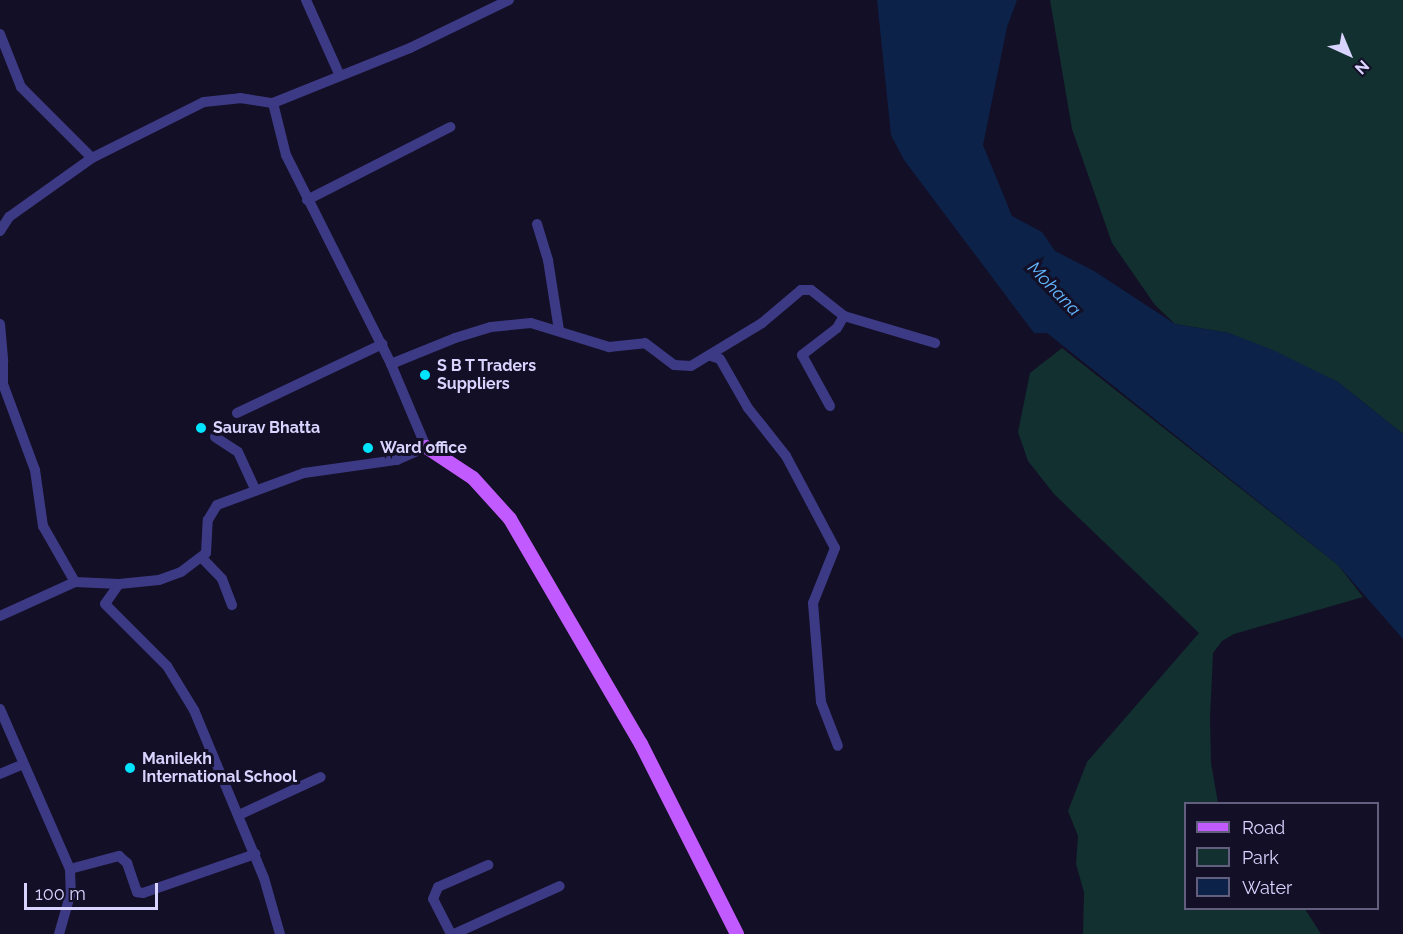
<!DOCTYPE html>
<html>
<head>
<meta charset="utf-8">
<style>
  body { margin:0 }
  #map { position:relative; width:1403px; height:934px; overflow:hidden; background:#130f26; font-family:Raleway,sans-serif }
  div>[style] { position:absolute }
  .green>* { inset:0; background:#12302f }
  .water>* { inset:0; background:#0c2248 }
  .minor>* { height:10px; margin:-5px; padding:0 5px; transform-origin:5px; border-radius:5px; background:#3d3a85 }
  .major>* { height:14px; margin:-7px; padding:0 7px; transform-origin:7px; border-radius:7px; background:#c25bff }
  .dots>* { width:16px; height:16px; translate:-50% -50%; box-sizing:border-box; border:3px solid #130f26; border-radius:50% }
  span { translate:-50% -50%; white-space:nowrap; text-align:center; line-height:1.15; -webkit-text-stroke:6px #130f26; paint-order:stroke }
  .poi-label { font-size:16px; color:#d9d4ff; font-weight:700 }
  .left { translate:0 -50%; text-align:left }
  .water-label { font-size:18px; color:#62b6ff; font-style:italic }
  .legend { position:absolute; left:1184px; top:802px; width:195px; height:108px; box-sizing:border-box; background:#130f26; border:2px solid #625e7d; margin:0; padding:8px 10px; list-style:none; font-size:18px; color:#d9d4ff }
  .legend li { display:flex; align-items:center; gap:12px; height:30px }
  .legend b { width:30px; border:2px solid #625e7d }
  .north { position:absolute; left:1319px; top:24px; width:60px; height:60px; -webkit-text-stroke:4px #130f26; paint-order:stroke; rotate:136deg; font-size:16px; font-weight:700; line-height:24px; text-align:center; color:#d9d4ff }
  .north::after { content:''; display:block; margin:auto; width:21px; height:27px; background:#d9d4ff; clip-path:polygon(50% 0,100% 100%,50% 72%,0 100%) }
  .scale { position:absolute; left:24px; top:883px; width:134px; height:27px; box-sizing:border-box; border:3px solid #d9d4ff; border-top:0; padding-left:8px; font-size:18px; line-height:21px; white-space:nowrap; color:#d9d4ff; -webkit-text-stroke:4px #130f26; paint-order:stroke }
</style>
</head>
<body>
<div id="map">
  <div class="green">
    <div style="clip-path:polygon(1050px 0,1403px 0,1403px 434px,1338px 382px,1229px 333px,1175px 324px,1155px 305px,1112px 243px,1072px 129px)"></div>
    <div style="clip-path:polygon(1062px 348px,1338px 565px,1363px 597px,1234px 634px,1222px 641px,1213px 653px,1210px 718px,1211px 763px,1218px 803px,1186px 804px,1186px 908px,1305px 909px,1321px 934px,1083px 934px,1084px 892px,1076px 864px,1078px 836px,1068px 811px,1087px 762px,1199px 633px,1054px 494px,1028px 461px,1018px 432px,1030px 373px)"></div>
  </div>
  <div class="water">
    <div style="clip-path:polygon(877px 0,1017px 0,1007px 27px,983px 145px,1012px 216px,1042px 232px,1055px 251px,1094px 271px,1175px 324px,1229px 333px,1275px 351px,1338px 382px,1403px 434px,1403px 639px,1338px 565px,1047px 333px,1034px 333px,904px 160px,891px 135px)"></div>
  </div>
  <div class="minor">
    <div style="left:306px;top:0;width:83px;rotate:65.9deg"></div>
    <div style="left:0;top:34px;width:57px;rotate:68.4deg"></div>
    <div style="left:21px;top:87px;width:100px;rotate:45deg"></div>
    <div style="left:273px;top:103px;width:148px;rotate:-21.9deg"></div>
    <div style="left:410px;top:48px;width:110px;rotate:-25.9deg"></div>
    <div style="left:307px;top:200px;width:161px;rotate:-27deg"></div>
    <div style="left:537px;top:224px;width:38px;rotate:73deg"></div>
    <div style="left:548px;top:260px;width:71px;rotate:81.1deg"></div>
    <div style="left:0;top:231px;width:17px;rotate:-57deg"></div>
    <div style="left:9px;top:217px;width:102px;rotate:-35.4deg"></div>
    <div style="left:92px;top:158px;width:125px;rotate:-26.6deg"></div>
    <div style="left:204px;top:102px;width:36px;rotate:-6deg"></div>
    <div style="left:240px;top:98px;width:33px;rotate:9deg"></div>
    <div style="left:273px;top:103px;width:54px;rotate:76deg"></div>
    <div style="left:286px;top:155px;width:234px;rotate:63.3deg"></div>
    <div style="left:0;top:324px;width:37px;rotate:85deg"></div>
    <div style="left:3px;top:361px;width:3px;rotate:162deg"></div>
    <div style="left:711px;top:356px;width:9px;rotate:18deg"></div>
    <div style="left:720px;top:359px;width:56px;rotate:60.3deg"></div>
    <div style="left:748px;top:408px;width:61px;rotate:51.6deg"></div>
    <div style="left:786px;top:456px;width:104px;rotate:62deg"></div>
    <div style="left:835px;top:548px;width:59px;rotate:111.8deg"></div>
    <div style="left:813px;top:603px;width:99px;rotate:85.4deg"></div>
    <div style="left:821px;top:702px;width:47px;rotate:68.9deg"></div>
    <div style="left:3px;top:361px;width:23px;rotate:90deg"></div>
    <div style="left:3px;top:384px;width:92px;rotate:69.6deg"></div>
    <div style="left:35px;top:470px;width:57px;rotate:81.9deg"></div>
    <div style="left:43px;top:526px;width:64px;rotate:60.3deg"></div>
    <div style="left:830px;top:406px;width:58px;rotate:-118.8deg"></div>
    <div style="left:802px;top:355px;width:44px;rotate:-37.6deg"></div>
    <div style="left:837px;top:328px;width:14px;rotate:-60deg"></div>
    <div style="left:237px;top:413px;width:161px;rotate:-25.4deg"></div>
    <div style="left:215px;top:437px;width:27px;rotate:33deg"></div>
    <div style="left:238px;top:452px;width:41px;rotate:65.3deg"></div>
    <div style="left:202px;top:558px;width:29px;rotate:46deg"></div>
    <div style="left:222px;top:579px;width:28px;rotate:69deg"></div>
    <div style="left:119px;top:584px;width:24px;rotate:125deg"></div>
    <div style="left:105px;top:604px;width:88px;rotate:45deg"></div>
    <div style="left:167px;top:666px;width:52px;rotate:58.5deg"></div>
    <div style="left:194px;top:710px;width:182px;rotate:67.4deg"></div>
    <div style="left:264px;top:878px;width:58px;rotate:74.1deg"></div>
    <div style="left:0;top:616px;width:82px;rotate:-24.4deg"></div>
    <div style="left:75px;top:582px;width:44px;rotate:2.6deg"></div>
    <div style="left:119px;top:584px;width:40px;rotate:-5.7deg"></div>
    <div style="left:159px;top:580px;width:23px;rotate:-20deg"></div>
    <div style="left:181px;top:572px;width:31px;rotate:-37deg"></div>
    <div style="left:206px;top:553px;width:33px;rotate:-87deg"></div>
    <div style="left:208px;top:520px;width:17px;rotate:-59deg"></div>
    <div style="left:217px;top:505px;width:93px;rotate:-20.2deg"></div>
    <div style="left:304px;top:473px;width:94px;rotate:-8deg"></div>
    <div style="left:397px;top:460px;width:32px;rotate:-24deg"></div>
    <div style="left:426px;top:447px;width:90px;rotate:-112.9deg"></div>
    <div style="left:391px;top:364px;width:69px;rotate:-22.1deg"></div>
    <div style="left:455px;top:338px;width:38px;rotate:-17deg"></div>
    <div style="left:491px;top:327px;width:40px;rotate:-5.7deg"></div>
    <div style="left:531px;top:323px;width:82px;rotate:17.1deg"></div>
    <div style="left:609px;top:347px;width:36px;rotate:-6deg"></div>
    <div style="left:645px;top:343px;width:36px;rotate:37deg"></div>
    <div style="left:674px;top:365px;width:17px;rotate:3deg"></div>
    <div style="left:691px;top:366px;width:83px;rotate:-31.2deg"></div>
    <div style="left:762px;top:323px;width:51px;rotate:-40.2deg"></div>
    <div style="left:801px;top:290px;width:10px"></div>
    <div style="left:811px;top:290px;width:42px;rotate:38.2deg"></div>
    <div style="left:844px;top:316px;width:95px;rotate:16.5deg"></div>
    <div style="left:0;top:709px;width:175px;rotate:66.4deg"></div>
    <div style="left:70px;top:869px;width:23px;rotate:88deg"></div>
    <div style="left:71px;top:892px;width:44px;rotate:105.9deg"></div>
    <div style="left:0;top:774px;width:25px;rotate:-23deg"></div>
    <div style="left:239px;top:815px;width:90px;rotate:-24.9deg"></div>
    <div style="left:70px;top:869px;width:51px;rotate:-14.9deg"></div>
    <div style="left:119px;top:856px;width:11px;rotate:41deg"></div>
    <div style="left:127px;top:863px;width:31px;rotate:71deg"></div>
    <div style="left:137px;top:892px;width:6px;rotate:9deg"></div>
    <div style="left:143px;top:893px;width:119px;rotate:-19.2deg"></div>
    <div style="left:451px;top:934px;width:39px;rotate:-117deg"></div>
    <div style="left:433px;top:899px;width:13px;rotate:-67deg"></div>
    <div style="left:438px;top:887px;width:55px;rotate:-23.7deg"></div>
    <div style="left:454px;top:934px;width:116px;rotate:-24.4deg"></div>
  </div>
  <div class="major">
    <div style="left:426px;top:447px;width:56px;rotate:33.4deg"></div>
    <div style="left:473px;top:478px;width:55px;rotate:47.9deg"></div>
    <div style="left:510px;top:519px;width:260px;rotate:59.8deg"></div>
    <div style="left:641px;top:744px;width:213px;rotate:63.2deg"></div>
  </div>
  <div class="dots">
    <div style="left:425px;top:375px;background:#00e5ff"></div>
    <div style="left:201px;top:428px;background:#00e5ff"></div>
    <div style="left:368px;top:448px;background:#00e5ff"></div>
    <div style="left:130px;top:768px;background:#00e5ff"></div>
  </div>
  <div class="poi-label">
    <span class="left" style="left:437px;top:375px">S B T Traders<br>Suppliers</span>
    <span class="left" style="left:213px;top:428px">Saurav Bhatta</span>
    <span class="left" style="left:380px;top:448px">Ward office</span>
    <span class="left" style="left:142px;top:768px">Manilekh<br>International School</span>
  </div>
  <div class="water-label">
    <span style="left:1054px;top:289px;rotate:46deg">Mohana</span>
  </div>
  <ul class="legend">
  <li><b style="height:8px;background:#c25bff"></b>Road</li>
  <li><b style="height:16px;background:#12302f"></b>Park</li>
  <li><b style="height:16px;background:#0c2248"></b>Water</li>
  </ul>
  <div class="north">N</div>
  <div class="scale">100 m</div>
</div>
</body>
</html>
